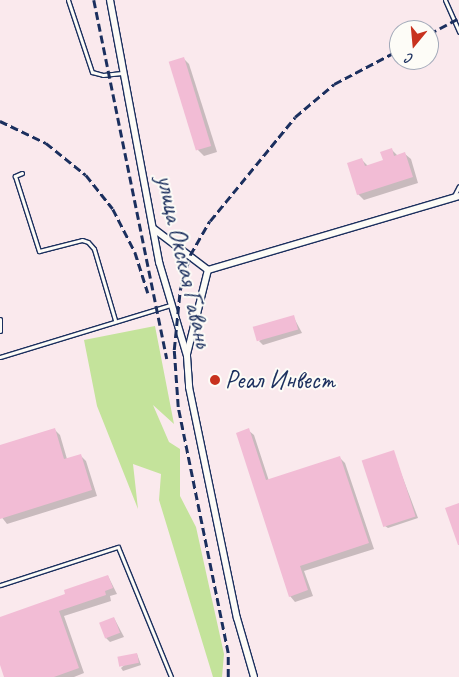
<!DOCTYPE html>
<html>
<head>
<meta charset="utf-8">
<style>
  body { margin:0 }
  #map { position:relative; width:459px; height:677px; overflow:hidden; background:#fdfcf7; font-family:Caveat,sans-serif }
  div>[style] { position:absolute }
  .built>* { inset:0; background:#fae9ed }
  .green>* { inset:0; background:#c4e39b }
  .shadow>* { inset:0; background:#0003 }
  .building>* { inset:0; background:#f2bcd5; transform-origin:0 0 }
  .roads { filter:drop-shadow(1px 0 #1b2f5e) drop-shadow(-1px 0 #1b2f5e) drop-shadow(0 1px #1b2f5e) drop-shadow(0 -1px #1b2f5e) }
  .lane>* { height:3px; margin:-1.5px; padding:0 1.5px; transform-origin:1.5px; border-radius:1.5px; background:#fdfcf7 }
  .street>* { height:6px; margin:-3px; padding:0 3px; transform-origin:3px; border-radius:3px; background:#fdfcf7 }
  .rail>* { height:2.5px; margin-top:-1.25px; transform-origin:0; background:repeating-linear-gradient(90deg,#1b2f5e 0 8px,transparent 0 12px) }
  .dots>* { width:14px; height:14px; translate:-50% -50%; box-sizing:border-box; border:2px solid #fdfcf7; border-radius:50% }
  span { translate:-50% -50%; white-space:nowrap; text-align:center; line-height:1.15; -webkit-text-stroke:4px #fdfcf7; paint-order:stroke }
  .street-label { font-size:25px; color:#1b2f5e }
  .poi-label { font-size:25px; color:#1b2f5e }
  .left { translate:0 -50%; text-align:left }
  .north { position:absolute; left:389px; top:20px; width:50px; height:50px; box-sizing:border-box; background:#fdfcf7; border:1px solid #a3aaba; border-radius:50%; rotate:197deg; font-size:14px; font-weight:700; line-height:20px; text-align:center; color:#1b2f5e }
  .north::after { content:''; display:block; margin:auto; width:18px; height:22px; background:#c8321e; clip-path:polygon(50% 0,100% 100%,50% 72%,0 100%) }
</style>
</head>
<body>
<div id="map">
  <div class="built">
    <div style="clip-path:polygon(evenodd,0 0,459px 0,459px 677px,0 677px,0 0,399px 30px,429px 30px,429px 60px,399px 60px,399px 30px)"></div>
  </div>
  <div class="green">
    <div style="clip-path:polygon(155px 326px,174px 424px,153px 405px,169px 442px,180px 449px,180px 496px,196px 527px,224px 654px,222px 677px,213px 677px,159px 500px,161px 474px,133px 464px,138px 509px,97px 406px,84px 340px)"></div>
  </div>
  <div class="shadow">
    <div style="clip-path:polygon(183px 58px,189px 64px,217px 152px,204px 156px,198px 150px)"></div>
    <div style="clip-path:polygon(392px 150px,398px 156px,405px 154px,411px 159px,418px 183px,364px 200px,358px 194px,362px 160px,368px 166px,384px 161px)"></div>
    <div style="clip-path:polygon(293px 316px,302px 333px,263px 345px,259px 341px)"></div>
    <div style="clip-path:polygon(54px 429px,60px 435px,67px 459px,80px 455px,86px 461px,97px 496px,7px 524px,0 515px,0 446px)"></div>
    <div style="clip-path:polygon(248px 430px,254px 435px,269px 481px,340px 458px,345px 463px,374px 549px,304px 571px,313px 596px,295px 602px,290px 596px)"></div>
    <div style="clip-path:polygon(393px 452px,418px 518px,388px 528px,385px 526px)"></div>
    <div style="clip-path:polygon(108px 576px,117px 594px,110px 596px,111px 601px,64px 616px,84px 673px,74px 677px,5px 677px,0 661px,0 619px,67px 595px)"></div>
    <div style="clip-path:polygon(114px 618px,124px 637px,110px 642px,106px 638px)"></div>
    <div style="clip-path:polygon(137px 654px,141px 665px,123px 671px,121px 668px)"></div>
  </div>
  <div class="building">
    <div style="left:184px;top:57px;width:93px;height:16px;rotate:73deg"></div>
    <div style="clip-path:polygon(392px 148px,394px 156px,405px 152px,413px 177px,357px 195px,347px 163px,362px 158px,365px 166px,383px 160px,380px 152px)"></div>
    <div style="left:294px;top:315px;width:15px;height:43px;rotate:74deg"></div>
    <div style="clip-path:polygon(55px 428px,64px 459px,81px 454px,92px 490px,0 519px,0 445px)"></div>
    <div style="clip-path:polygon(249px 428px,266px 480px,340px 456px,369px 543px,300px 566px,308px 590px,289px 597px,236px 433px)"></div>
    <div style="left:394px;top:450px;width:70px;height:34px;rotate:72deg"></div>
    <div style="clip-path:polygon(459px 503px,459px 545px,458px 545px,445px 508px)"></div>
    <div style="clip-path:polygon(108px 575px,113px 588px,105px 591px,106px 595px,59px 611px,79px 668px,54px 677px,4px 677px,0 665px,0 617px,65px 594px,64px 590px)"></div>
    <div style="left:114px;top:617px;width:17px;height:16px;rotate:69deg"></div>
    <div style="left:137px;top:653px;width:10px;height:20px;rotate:79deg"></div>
  </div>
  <div class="roads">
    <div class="lane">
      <div style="left:68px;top:0;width:76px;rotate:71.6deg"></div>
      <div style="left:92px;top:72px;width:11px;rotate:15deg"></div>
      <div style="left:103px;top:75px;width:19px;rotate:-6deg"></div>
      <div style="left:445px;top:0;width:35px;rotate:66deg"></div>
      <div style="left:22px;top:173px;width:8px;rotate:157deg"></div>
      <div style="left:15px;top:176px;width:79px;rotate:72.3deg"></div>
      <div style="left:39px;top:251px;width:44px;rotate:-14.3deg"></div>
      <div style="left:82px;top:240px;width:6px;rotate:18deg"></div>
      <div style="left:88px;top:242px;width:9px;rotate:49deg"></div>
      <div style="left:94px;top:249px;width:74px;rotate:73.5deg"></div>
      <div style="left:454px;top:196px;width:11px;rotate:-63deg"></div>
      <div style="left:0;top:319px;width:12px;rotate:90deg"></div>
      <div style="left:0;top:357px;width:178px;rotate:-17deg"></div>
      <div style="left:0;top:585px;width:124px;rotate:-17.9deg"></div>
      <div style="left:118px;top:547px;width:140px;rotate:67.8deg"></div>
    </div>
    <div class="street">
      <div style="left:110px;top:0;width:267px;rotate:79.4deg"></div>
      <div style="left:159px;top:262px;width:98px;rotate:73.4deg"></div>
      <div style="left:187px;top:356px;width:31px;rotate:86deg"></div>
      <div style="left:189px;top:387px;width:236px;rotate:78.3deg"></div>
      <div style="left:237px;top:618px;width:61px;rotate:73.9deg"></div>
      <div style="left:154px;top:229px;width:68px;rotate:37.2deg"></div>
      <div style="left:187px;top:354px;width:87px;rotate:-76deg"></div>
      <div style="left:208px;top:270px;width:262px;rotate:-16.4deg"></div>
    </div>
  </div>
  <div class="rail">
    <div style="left:94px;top:0;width:366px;rotate:78.5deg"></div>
    <div style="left:429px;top:34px;width:34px;rotate:-28deg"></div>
    <div style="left:0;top:121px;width:51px;rotate:25.6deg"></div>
    <div style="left:46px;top:143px;width:51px;rotate:38.7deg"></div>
    <div style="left:86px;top:175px;width:43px;rotate:51.5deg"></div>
    <div style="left:113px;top:209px;width:48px;rotate:62.9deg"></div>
    <div style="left:135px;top:252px;width:43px;rotate:72.4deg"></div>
    <div style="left:228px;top:677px;width:24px;rotate:-90deg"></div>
    <div style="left:228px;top:653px;width:251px;rotate:-101.5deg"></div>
    <div style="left:178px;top:407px;width:57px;rotate:-94deg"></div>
    <div style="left:174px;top:350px;width:60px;rotate:-84.3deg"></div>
    <div style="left:180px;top:290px;width:36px;rotate:-74deg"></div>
    <div style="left:190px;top:255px;width:39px;rotate:-60deg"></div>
    <div style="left:210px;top:221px;width:134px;rotate:-50.7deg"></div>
    <div style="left:295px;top:117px;width:51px;rotate:-40.2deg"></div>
    <div style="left:334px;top:84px;width:73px;rotate:-27.6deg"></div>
  </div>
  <div class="dots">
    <div style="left:215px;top:380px;background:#c8321e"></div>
  </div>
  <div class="street-label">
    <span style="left:184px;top:261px;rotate:77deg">улица Окская Гавань</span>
  </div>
  <div class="poi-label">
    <span class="left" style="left:225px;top:380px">Реал Инвест</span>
  </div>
  <div class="north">С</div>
</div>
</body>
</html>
